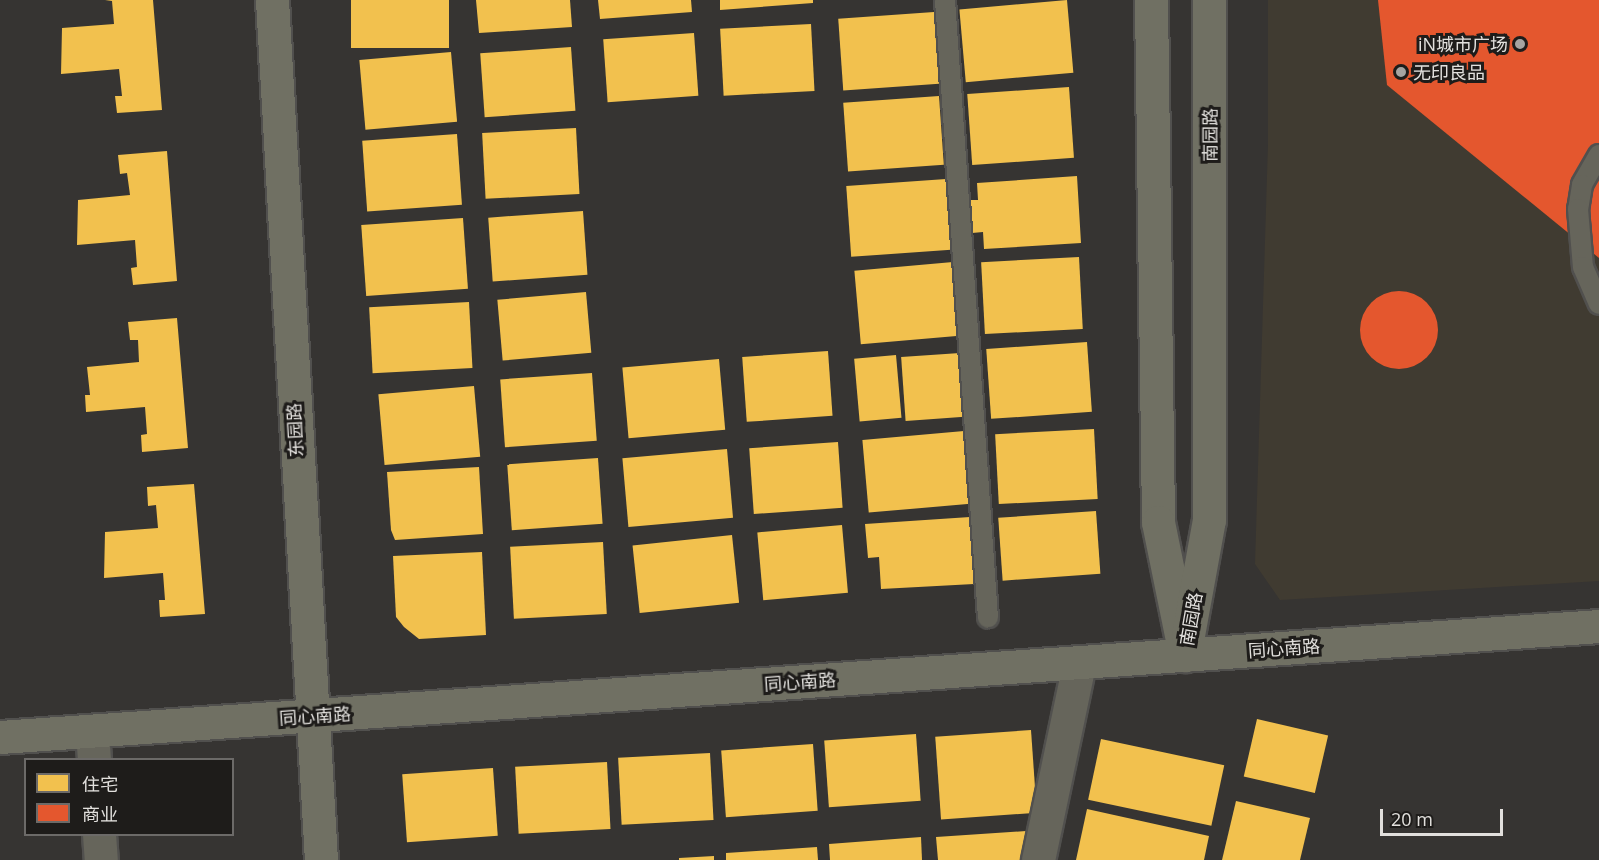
<!DOCTYPE html>
<html>
<head>
<meta charset="utf-8">
<style>
  body { margin:0 }
  #map { position:relative; width:1599px; height:860px; overflow:hidden; background:#363432; font-family:"Open Sans","Noto Sans SC",sans-serif }
  div>[style] { position:absolute }
  .built>* { inset:0; background:#403b31 }
  .homes>* { inset:0; background:#f2c14e; transform-origin:0 0 }
  .shops>* { inset:0; background:#e4572e }
  .round { border-radius:50% }
  .roads { filter:drop-shadow(2px 0 #51504e) drop-shadow(-2px 0 #51504e) drop-shadow(0 2px #51504e) drop-shadow(0 -2px #51504e) }
  .lane>* { height:20px; margin:-10px; padding:0 10px; transform-origin:10px; border-radius:10px; background:#66655b }
  .street>* { height:33px; margin:-16.5px; padding:0 16.5px; transform-origin:16.5px; border-radius:16.5px; background:#66655b }
  .secondary>* { height:33px; margin:-16.5px; padding:0 16.5px; transform-origin:16.5px; border-radius:16.5px; background:#707063 }
  .dots>* { width:16px; height:16px; translate:-50% -50%; box-sizing:border-box; border:3px solid #1e1c1a; border-radius:50% }
  span { translate:-50% -50%; white-space:nowrap; text-align:center; line-height:1.15; -webkit-text-stroke:6px #1e1c1a; paint-order:stroke }
  .poi-label { font-size:18px; color:#e2e0dd }
  .right { translate:-100% -50%; text-align:right }
  .left { translate:0 -50%; text-align:left }
  .street-label { font-size:18px; color:#e2e0dd }
  .legend { position:absolute; left:24px; top:758px; width:210px; height:78px; box-sizing:border-box; background:#1e1c1a; border:2px solid #6c6a68; margin:0; padding:8px 10px; list-style:none; font-size:18px; color:#e2e0dd }
  .legend li { display:flex; align-items:center; gap:12px; height:30px }
  .legend b { width:30px; border:2px solid #6c6a68 }
  .scale { position:absolute; left:1380px; top:809px; width:123px; height:27px; box-sizing:border-box; border:3px solid #e2e0dd; border-top:0; padding-left:8px; font-size:18px; line-height:21px; white-space:nowrap; color:#e2e0dd; -webkit-text-stroke:4px #1e1c1a; paint-order:stroke }
</style>
</head>
<body>
<div id="map">
  <div class="built">
    <div style="clip-path:polygon(1268px 0,1599px 0,1599px 581px,1280px 600px,1255px 564px,1268px 144px)"></div>
  </div>
  <div class="homes">
    <div style="clip-path:polygon(105px 0,153px 0,162px 110px,117px 113px,115px 96px,122px 96px,119px 69px,61px 74px,62px 28px,114px 24px,112px 1px)"></div>
    <div style="left:351px;top:0;width:98px;height:48px"></div>
    <div style="clip-path:polygon(476px 0,570px 0,572px 27px,479px 33px)"></div>
    <div style="clip-path:polygon(598px 0,691px 0,692px 12px,600px 19px)"></div>
    <div style="clip-path:polygon(720px 0,813px 0,813px 3px,720px 10px)"></div>
    <div style="left:1067px;top:0;width:73px;height:108px;rotate:85deg"></div>
    <div style="left:934px;top:12px;width:72px;height:96px;rotate:86deg"></div>
    <div style="left:811px;top:24px;width:67px;height:91px;rotate:87deg"></div>
    <div style="left:694px;top:33px;width:63px;height:91px;rotate:86deg"></div>
    <div style="left:571px;top:47px;width:64px;height:91px;rotate:86deg"></div>
    <div style="left:451px;top:52px;width:70px;height:92px;rotate:85deg"></div>
    <div style="left:1069px;top:87px;width:71px;height:102px;rotate:86deg"></div>
    <div style="left:939px;top:96px;width:69px;height:96px;rotate:86deg"></div>
    <div style="left:576px;top:128px;width:66px;height:94px;rotate:87deg"></div>
    <div style="left:457px;top:134px;width:71px;height:95px;rotate:86deg"></div>
    <div style="clip-path:polygon(167px 151px,177px 281px,133px 285px,131px 268px,137px 267px,135px 240px,77px 245px,78px 200px,130px 195px,127px 173px,120px 174px,118px 155px)"></div>
    <div style="clip-path:polygon(1077px 176px,1081px 243px,984px 249px,983px 232px,972px 233px,970px 200px,978px 200px,977px 183px)"></div>
    <div style="left:946px;top:179px;width:71px;height:100px;rotate:86deg"></div>
    <div style="left:583px;top:211px;width:64px;height:95px;rotate:86deg"></div>
    <div style="left:463px;top:218px;width:71px;height:102px;rotate:86deg"></div>
    <div style="left:1079px;top:257px;width:72px;height:98px;rotate:87deg"></div>
    <div style="left:953px;top:262px;width:74px;height:99px;rotate:85deg"></div>
    <div style="left:586px;top:292px;width:61px;height:89px;rotate:85deg"></div>
    <div style="left:469px;top:302px;width:66px;height:100px;rotate:87deg"></div>
    <div style="clip-path:polygon(177px 318px,188px 448px,142px 452px,141px 435px,147px 434px,145px 407px,86px 412px,85px 395px,90px 395px,87px 367px,139px 362px,138px 340px,130px 340px,128px 322px)"></div>
    <div style="left:1087px;top:342px;width:70px;height:101px;rotate:86deg"></div>
    <div style="left:828px;top:351px;width:65px;height:86px;rotate:86deg"></div>
    <div style="left:960px;top:353px;width:64px;height:59px;rotate:86deg"></div>
    <div style="left:896px;top:355px;width:63px;height:42px;rotate:85deg"></div>
    <div style="left:719px;top:359px;width:71px;height:97px;rotate:85deg"></div>
    <div style="left:592px;top:373px;width:68px;height:92px;rotate:86deg"></div>
    <div style="left:474px;top:386px;width:71px;height:96px;rotate:85deg"></div>
    <div style="left:1094px;top:429px;width:70px;height:99px;rotate:87deg"></div>
    <div style="left:964px;top:431px;width:73px;height:102px;rotate:85deg"></div>
    <div style="left:838px;top:442px;width:66px;height:89px;rotate:86deg"></div>
    <div style="left:727px;top:449px;width:69px;height:105px;rotate:85deg"></div>
    <div style="left:598px;top:458px;width:66px;height:91px;rotate:86deg"></div>
    <div style="clip-path:polygon(479px 467px,483px 534px,395px 540px,391px 530px,387px 472px)"></div>
    <div style="clip-path:polygon(194px 484px,205px 614px,160px 617px,159px 600px,165px 600px,163px 573px,104px 578px,105px 532px,158px 528px,156px 505px,148px 506px,147px 487px)"></div>
    <div style="left:1096px;top:511px;width:63px;height:98px;rotate:86deg"></div>
    <div style="clip-path:polygon(970px 517px,974px 584px,881px 589px,879px 557px,868px 558px,865px 524px)"></div>
    <div style="left:842px;top:525px;width:68px;height:85px;rotate:85deg"></div>
    <div style="left:732px;top:535px;width:68px;height:100px;rotate:84deg"></div>
    <div style="left:603px;top:542px;width:72px;height:93px;rotate:87deg"></div>
    <div style="clip-path:polygon(482px 552px,486px 635px,419px 639px,404px 627px,396px 617px,393px 556px)"></div>
    <div style="left:1257px;top:719px;width:73px;height:59px;rotate:13deg"></div>
    <div style="left:1031px;top:730px;width:83px;height:96px;rotate:86deg"></div>
    <div style="left:916px;top:734px;width:67px;height:92px;rotate:86deg"></div>
    <div style="left:1101px;top:739px;width:126px;height:62px;rotate:12deg"></div>
    <div style="left:813px;top:744px;width:67px;height:92px;rotate:86deg"></div>
    <div style="left:710px;top:753px;width:67px;height:92px;rotate:87deg"></div>
    <div style="left:607px;top:762px;width:67px;height:92px;rotate:87deg"></div>
    <div style="left:493px;top:768px;width:68px;height:91px;rotate:86deg"></div>
    <div style="clip-path:polygon(1236px 801px,1310px 818px,1300px 860px,1222px 860px)"></div>
    <div style="clip-path:polygon(1087px 809px,1209px 836px,1204px 860px,1076px 860px)"></div>
    <div style="clip-path:polygon(1026px 831px,1025px 860px,938px 860px,936px 837px)"></div>
    <div style="clip-path:polygon(921px 837px,922px 860px,830px 860px,829px 844px)"></div>
    <div style="clip-path:polygon(817px 847px,818px 860px,726px 860px,726px 853px)"></div>
    <div style="clip-path:polygon(714px 856px,714px 860px,679px 860px,679px 858px)"></div>
  </div>
  <div class="shops">
    <div style="clip-path:polygon(1378px 0,1599px 0,1599px 258px,1387px 85px)"></div>
    <div class="round" style="left:1360px;top:291px;width:78px;height:78px"></div>
  </div>
  <div class="roads">
    <div class="lane">
      <div style="left:945px;top:0;width:619px;rotate:86.02deg"></div>
      <div style="left:1599px;top:155px;width:34px;rotate:120deg"></div>
      <div style="left:1582px;top:185px;width:24px;rotate:99deg"></div>
      <div style="left:1578px;top:209px;width:58px;rotate:85.1deg"></div>
      <div style="left:1583px;top:267px;width:40px;rotate:66.6deg"></div>
    </div>
    <div class="street">
      <div style="left:92px;top:731px;width:29px;rotate:86deg"></div>
      <div style="left:99px;top:834px;width:26px;rotate:86deg"></div>
      <div style="left:1038px;top:860px;width:201px;rotate:-78.2deg"></div>
    </div>
    <div class="secondary">
      <div style="left:272px;top:0;width:861px;rotate:86.74deg"></div>
      <div style="left:1151px;top:0;width:522px;rotate:89.23deg"></div>
      <div style="left:1158px;top:522px;width:136px;rotate:78.5deg"></div>
      <div style="left:1188px;top:635px;width:117px;rotate:-79.7deg"></div>
      <div style="left:1209px;top:520px;width:520px;rotate:-90deg"></div>
      <div style="left:0;top:737px;width:1603px;rotate:-3.97deg"></div>
    </div>
  </div>
  <div class="dots">
    <div style="left:1520px;top:44px;background:#a6a4a1"></div>
    <div style="left:1401px;top:72px;background:#a6a4a1"></div>
  </div>
  <div class="poi-label">
    <span class="right" style="left:1508px;top:44px">iN城市广场</span>
    <span class="left" style="left:1413px;top:72px">无印良品</span>
  </div>
  <div class="street-label">
    <span style="left:1210px;top:135px;rotate:-90deg">南园路</span>
    <span style="left:295px;top:430px;rotate:-93deg">东园路</span>
    <span style="left:1191px;top:619px;rotate:-80deg">南园路</span>
    <span style="left:1284px;top:648px;rotate:-4deg">同心南路</span>
    <span style="left:800px;top:682px;rotate:-4deg">同心南路</span>
    <span style="left:315px;top:716px;rotate:-4deg">同心南路</span>
  </div>
  <ul class="legend">
  <li><b style="height:16px;background:#f2c14e"></b>住宅</li>
  <li><b style="height:16px;background:#e4572e"></b>商业</li>
  </ul>
  <div class="scale">20 m</div>
</div>
</body>
</html>
